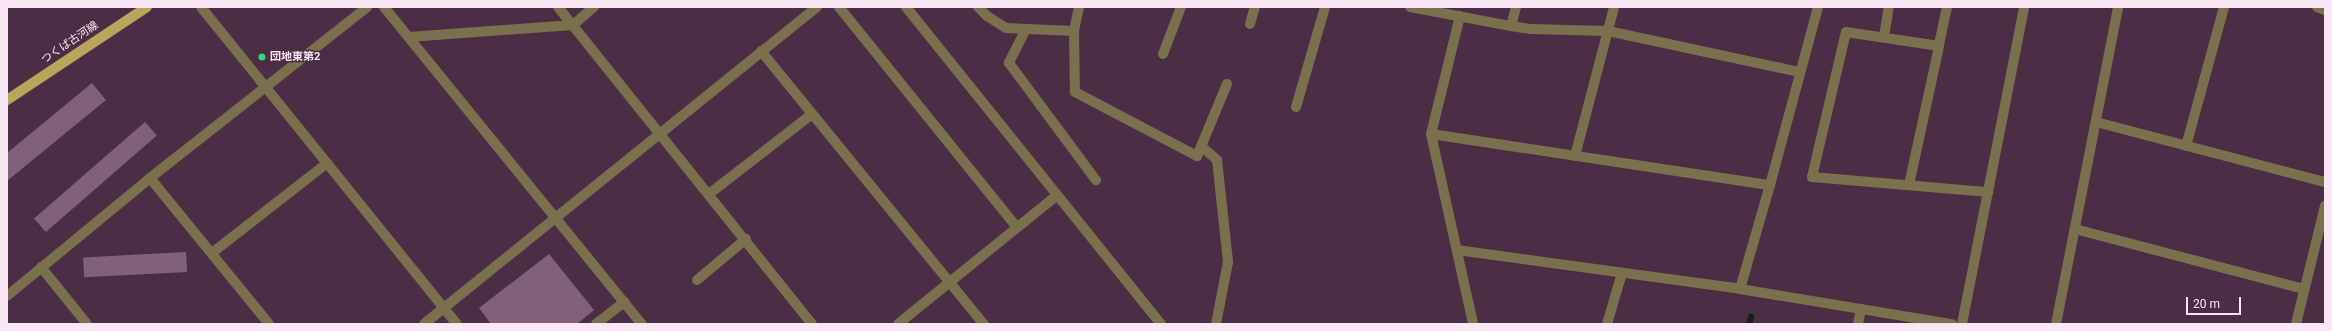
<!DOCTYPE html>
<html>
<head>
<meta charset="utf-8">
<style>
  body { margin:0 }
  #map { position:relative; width:2332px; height:331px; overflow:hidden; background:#4b2e45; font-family:Roboto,"Noto Sans JP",sans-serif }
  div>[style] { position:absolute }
  .stream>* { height:5.5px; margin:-2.75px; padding:0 2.75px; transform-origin:2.75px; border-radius:2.75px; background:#0b2616 }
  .building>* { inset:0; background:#81617a; transform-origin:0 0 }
  .minor>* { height:10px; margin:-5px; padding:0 5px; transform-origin:5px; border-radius:5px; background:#7a704d }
  .major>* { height:10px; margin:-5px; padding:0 5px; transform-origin:5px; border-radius:5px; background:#b9a55b }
  .dots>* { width:11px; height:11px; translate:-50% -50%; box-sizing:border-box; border:2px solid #4b2e45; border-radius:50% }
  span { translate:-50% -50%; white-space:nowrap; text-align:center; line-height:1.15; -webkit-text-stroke:3px #4b2e45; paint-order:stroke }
  .street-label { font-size:11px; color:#fae7f5 }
  .poi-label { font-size:11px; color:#fae7f5; font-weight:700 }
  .left { translate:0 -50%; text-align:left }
  .frame { position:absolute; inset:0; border:8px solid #fae7f5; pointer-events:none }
  .scale { position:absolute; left:2186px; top:297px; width:55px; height:18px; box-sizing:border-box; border:2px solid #fae7f5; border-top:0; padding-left:5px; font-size:12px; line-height:14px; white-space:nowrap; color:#fae7f5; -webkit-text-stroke:3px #4b2e45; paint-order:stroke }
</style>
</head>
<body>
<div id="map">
  <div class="stream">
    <div style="left:1749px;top:324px;width:7px;rotate:-74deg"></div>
  </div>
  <div class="building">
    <div style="clip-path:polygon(92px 83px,106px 100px,7px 181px,7px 153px)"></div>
    <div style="left:145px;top:122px;width:18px;height:147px;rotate:49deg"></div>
    <div style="left:186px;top:252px;width:20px;height:103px;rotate:87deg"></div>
    <div style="clip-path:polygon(549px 254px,594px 310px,577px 324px,491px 324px,479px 308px)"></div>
  </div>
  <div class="minor">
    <div style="left:201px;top:7px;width:407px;rotate:51.1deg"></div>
    <div style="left:384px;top:7px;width:409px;rotate:50.9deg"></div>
    <div style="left:558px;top:7px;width:406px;rotate:51.3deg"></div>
    <div style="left:839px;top:7px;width:282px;rotate:51.1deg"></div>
    <div style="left:906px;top:7px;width:407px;rotate:51.2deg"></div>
    <div style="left:978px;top:7px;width:13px;rotate:45deg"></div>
    <div style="left:987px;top:16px;width:22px;rotate:32deg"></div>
    <div style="left:1006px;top:28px;width:68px;rotate:2.5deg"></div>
    <div style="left:1079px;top:7px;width:25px;rotate:102deg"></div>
    <div style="left:1074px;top:31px;width:61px;rotate:89.1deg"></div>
    <div style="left:1075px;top:92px;width:138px;rotate:27.7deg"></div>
    <div style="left:1197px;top:156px;width:78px;rotate:-67.4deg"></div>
    <div style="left:1410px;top:7px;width:103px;rotate:10.7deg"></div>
    <div style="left:1511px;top:26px;width:20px;rotate:-75deg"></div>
    <div style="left:1947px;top:7px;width:40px;rotate:102deg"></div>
    <div style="left:1939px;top:46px;width:94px;rotate:-171.4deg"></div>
    <div style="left:1846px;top:32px;width:149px;rotate:103.2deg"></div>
    <div style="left:1812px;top:177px;width:177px;rotate:4.9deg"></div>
    <div style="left:2317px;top:7px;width:9px;rotate:21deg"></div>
    <div style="left:1460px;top:16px;width:122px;rotate:103.8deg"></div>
    <div style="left:1431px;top:134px;width:195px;rotate:77.5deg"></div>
    <div style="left:1250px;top:24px;width:18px;rotate:-74deg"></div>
    <div style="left:1511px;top:26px;width:20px;rotate:9deg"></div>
    <div style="left:1531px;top:29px;width:77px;rotate:1.5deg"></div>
    <div style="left:1608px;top:31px;width:195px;rotate:12.1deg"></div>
    <div style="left:1026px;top:29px;width:38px;rotate:117deg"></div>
    <div style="left:1009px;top:63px;width:146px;rotate:53.4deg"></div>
    <div style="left:409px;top:37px;width:164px;rotate:-4.2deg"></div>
    <div style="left:573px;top:25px;width:28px;rotate:-41deg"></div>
    <div style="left:1884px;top:37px;width:30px;rotate:-81deg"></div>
    <div style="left:761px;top:51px;width:353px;rotate:50.8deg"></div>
    <div style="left:1163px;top:54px;width:50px;rotate:-69deg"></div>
    <div style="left:1296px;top:107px;width:104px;rotate:-73.8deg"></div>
    <div style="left:2096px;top:122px;width:237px;rotate:14.7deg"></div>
    <div style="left:1431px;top:134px;width:343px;rotate:8.6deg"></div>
    <div style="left:1770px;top:185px;width:108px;rotate:106.1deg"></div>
    <div style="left:1201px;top:146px;width:21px;rotate:41deg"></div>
    <div style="left:1217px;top:160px;width:103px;rotate:83.8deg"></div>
    <div style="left:1228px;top:262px;width:63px;rotate:101deg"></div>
    <div style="left:2186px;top:146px;width:144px;rotate:-74.7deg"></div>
    <div style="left:1575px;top:156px;width:154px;rotate:-75.3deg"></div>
    <div style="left:150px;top:178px;width:188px;rotate:50.8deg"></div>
    <div style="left:1770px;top:185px;width:184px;rotate:-74.9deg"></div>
    <div style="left:1909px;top:185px;width:142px;rotate:-77.8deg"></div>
    <div style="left:709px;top:194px;width:130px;rotate:-37.8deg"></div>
    <div style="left:2075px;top:229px;width:237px;rotate:14.7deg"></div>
    <div style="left:1457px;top:250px;width:286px;rotate:7.8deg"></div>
    <div style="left:1740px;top:289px;width:215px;rotate:9.4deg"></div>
    <div style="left:212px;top:253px;width:146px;rotate:-38deg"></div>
    <div style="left:41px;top:267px;width:73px;rotate:51.1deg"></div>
    <div style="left:697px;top:280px;width:64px;rotate:-39.9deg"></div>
    <div style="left:7px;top:296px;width:185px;rotate:-39.5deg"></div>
    <div style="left:150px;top:178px;width:276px;rotate:-38.2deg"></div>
    <div style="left:424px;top:324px;width:505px;rotate:-38.89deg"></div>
    <div style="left:596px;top:324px;width:36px;rotate:-38deg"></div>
    <div style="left:898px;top:324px;width:203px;rotate:-39deg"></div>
    <div style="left:1607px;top:324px;width:53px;rotate:-73.6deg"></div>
    <div style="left:1858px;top:324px;width:15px;rotate:-79deg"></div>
    <div style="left:1962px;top:324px;width:323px;rotate:-78.9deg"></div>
    <div style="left:2056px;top:324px;width:323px;rotate:-78.9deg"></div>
    <div style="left:2296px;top:324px;width:122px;rotate:-76.2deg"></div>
  </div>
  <div class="major">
    <div style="left:7px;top:100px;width:168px;rotate:-33.6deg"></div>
  </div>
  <div class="dots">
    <div style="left:262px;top:57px;background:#31d882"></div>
  </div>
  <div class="street-label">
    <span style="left:70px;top:43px;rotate:-34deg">つくば古河線</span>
  </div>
  <div class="poi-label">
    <span class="left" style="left:270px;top:57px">団地東第2</span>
  </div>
  <div class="frame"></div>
  <div class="scale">20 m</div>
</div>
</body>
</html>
